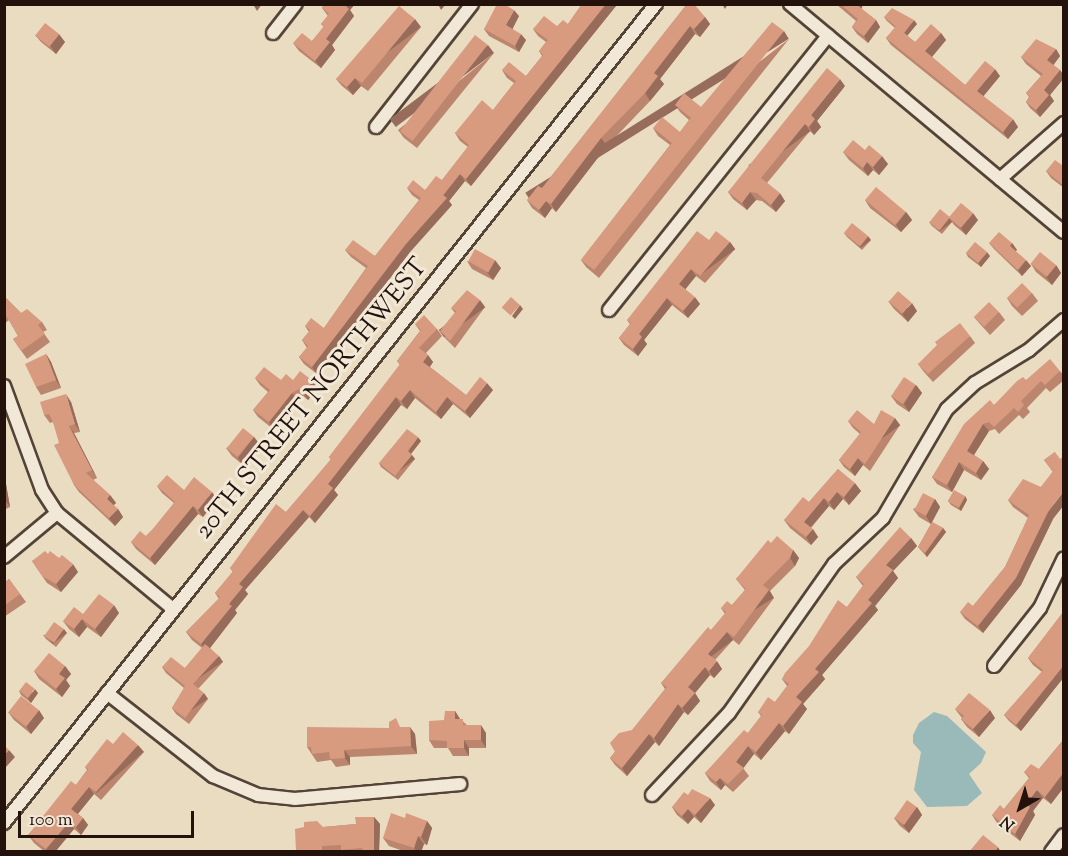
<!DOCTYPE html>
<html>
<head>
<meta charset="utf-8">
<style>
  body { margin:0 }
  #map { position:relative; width:1068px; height:856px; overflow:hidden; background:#eadcc1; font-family:"Sorts Mill Goudy",serif }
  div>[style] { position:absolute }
  .water>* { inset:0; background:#99bab9 }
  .roads { filter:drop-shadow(2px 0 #544438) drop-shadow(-2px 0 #544438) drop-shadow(0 2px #544438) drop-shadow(0 -2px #544438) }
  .minor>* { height:12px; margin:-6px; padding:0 6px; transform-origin:6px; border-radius:6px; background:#f1e8d7 }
  .wall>* { inset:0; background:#bb856e }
  .shaded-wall>* { inset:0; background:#986c5a; transform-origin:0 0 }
  .building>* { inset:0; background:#d99b80; transform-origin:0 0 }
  span { translate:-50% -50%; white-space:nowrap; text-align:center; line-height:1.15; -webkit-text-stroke:6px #f1e8d7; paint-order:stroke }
  .street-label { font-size:26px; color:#22120b }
  .frame { position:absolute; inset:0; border:6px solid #22120b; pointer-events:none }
  .north { position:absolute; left:990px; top:778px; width:60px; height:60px; -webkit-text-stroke:4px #f1e8d7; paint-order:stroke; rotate:219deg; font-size:16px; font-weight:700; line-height:24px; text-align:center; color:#22120b }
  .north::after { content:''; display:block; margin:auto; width:21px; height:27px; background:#22120b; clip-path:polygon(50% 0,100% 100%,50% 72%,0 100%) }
  .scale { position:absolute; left:18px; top:811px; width:176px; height:27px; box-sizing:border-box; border:3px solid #22120b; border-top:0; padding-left:8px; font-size:18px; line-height:21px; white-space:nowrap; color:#22120b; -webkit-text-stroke:4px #f1e8d7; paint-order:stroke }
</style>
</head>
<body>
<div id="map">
  <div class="water">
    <div style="clip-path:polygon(934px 712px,947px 716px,986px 752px,981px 763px,969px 774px,982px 793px,967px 806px,927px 807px,914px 790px,921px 752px,913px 743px,913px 735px,919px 723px)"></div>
  </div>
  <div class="roads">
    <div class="minor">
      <div style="left:790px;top:4px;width:356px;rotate:39.8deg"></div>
      <div style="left:273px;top:33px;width:37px;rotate:-52deg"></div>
      <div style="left:376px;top:127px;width:156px;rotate:-52deg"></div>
      <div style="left:1000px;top:179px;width:85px;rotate:-41.2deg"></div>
      <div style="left:609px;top:310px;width:351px;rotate:-51.4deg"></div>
      <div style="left:4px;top:386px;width:111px;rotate:69.9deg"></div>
      <div style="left:42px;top:490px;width:27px;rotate:57deg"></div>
      <div style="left:57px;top:513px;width:151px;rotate:39.6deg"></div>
      <div style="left:4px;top:557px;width:69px;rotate:-39.7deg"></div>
      <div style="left:994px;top:666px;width:74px;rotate:-51.6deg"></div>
      <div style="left:1040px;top:608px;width:55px;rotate:-64.4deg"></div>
      <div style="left:107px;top:693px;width:135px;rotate:38.1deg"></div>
      <div style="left:213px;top:776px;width:49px;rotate:22.9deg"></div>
      <div style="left:258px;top:795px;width:37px;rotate:6deg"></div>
      <div style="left:295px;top:799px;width:166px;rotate:-5.2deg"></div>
      <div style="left:652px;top:795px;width:112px;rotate:-46.8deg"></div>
      <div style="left:729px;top:713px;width:182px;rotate:-54.8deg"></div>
      <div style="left:834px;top:564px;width:67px;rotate:-43.2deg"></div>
      <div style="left:883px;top:518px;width:126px;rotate:-59.6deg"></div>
      <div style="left:947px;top:409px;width:38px;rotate:-43deg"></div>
      <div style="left:975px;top:383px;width:63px;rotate:-31.4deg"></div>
      <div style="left:1029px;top:350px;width:46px;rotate:-40.6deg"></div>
      <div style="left:4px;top:823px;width:1047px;rotate:-51.48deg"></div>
      <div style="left:1051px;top:852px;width:21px;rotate:-53deg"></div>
    </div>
  </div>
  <div class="wall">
    <div style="clip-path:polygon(324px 4px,355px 4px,350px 10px,354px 16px,332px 45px,335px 50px,321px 68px,299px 51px,293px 43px,312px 41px,324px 27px,321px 24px,328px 16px,322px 8px)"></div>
    <div style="clip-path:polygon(582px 4px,615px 4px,616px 6px,471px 186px,465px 181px,449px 201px,452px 205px,410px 252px,317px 374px,304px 364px,299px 357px,307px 348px,302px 340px,309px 332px,305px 326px,324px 328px,366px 268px,351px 257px,345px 250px,375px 256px,419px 200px,412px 195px,407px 188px,425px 190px,442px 180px,468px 147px,460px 141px,455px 133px,493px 110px,514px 83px,507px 78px,502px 70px,526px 76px,542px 56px,539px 51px,546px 42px,538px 36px,533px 29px,557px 26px,568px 24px)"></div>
    <div style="clip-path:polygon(687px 4px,705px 17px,710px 24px,700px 37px,695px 34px,660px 79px,664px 84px,650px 101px,607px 146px,556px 212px,552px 208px,545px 218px,532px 208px,527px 200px,542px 188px)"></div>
    <div style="clip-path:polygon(836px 4px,863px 4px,861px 9px,876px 20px,880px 27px,868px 43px,857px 34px,852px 27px,856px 21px)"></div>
    <div style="clip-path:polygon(519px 16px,512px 29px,526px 40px,519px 52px,489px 36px,484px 29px)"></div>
    <div style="clip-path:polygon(884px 17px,917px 24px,907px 36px,915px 42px,941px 33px,946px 40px,932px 57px,965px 85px,1000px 76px,983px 96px,1018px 127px,1008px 139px,891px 45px,886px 38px,895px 28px,887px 21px)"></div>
    <div style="clip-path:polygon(421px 27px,368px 91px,361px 86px,353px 95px,342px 86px,336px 79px)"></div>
    <div style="clip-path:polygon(35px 35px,65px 42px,56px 54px,41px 42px)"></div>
    <div style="clip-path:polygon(789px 39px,599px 278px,586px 267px,581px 260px,670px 145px,658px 136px,653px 128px,680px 132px,689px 120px,680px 112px,675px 105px,701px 107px)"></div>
    <div style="clip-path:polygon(1056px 49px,1060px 56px,1053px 65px,1060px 70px,1064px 76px,1064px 78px,1050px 95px,1054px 101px,1040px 117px,1030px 108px,1026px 102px,1029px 97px,1026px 93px,1041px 76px,1026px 64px,1021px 57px)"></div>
    <div style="clip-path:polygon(494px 53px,417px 148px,404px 138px,398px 130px)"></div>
    <div style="clip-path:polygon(845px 86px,817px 121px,821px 127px,814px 135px,810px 131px,767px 183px,785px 201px,776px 212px,762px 201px,756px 200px,747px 210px,733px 199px,728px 192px)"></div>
    <div style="clip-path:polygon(865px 150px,888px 164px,879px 175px,873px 170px,868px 176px,849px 160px,843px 152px)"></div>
    <div style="clip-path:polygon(1064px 163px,1064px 188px,1051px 178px,1046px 171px,1062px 165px)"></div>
    <div style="clip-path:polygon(865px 200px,906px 212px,912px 220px,901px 232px,870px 208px)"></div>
    <div style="clip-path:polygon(950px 217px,978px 220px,966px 235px,954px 225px,952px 222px,942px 234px,932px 226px,929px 222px)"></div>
    <div style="clip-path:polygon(844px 233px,871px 240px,862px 250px,847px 237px)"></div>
    <div style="clip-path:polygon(709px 240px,730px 242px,735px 249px,705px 283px,696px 276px,685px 289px,700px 304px,688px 318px,672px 305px,644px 340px,647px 344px,638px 356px,624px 345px,619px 338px,630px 324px,627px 320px)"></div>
    <div style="clip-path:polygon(989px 243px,1012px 243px,1017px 250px,1015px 251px,1031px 266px,1022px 276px,994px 249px)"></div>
    <div style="clip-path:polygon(966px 253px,990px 256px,981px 267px,968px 257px)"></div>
    <div style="clip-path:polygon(467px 261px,501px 268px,493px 280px,472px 269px)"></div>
    <div style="clip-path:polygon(1031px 264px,1056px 265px,1061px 273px,1052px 285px,1036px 272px)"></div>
    <div style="clip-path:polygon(1032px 293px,1038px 301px,1022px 316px,1012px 306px,1007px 298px)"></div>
    <div style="clip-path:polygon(4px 296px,21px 313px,42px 322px,47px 330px,43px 332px,50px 342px,27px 359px,13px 339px,18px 336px,9px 320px,4px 324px)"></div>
    <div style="clip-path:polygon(888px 301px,917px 311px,908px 322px,894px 309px)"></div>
    <div style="clip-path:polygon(485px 307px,455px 348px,445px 338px,440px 331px,455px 313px,451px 308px)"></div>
    <div style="clip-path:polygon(999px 312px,1005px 320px,990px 335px,980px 324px,974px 317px)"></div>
    <div style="clip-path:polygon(415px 324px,437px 329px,442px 336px,426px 353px,433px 362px,430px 367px,466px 395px,493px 390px,470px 418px,453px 404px,441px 419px,415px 398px,407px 409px,401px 405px,334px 490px,338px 495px,315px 523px,309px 517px,245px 590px,248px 594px,235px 610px,237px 613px,210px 648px,223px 662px,198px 689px,208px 699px,189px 724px,176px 714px,172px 708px,184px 688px,166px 673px,162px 667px,185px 668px,202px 648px,192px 640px,186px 632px,219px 599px,215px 593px,233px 572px,230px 568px,286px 512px,331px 460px,329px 457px,400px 365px,397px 361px,420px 331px)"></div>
    <div style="clip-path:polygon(970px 336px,975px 343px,933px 382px,924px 372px,918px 364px)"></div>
    <div style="clip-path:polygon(46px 354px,51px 362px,61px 388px,41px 395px,36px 387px)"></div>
    <div style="clip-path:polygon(1060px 371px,1064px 376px,1064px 380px,1050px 392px,1046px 388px,1027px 408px,1030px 412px,1023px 419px,1019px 415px,999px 434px,995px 429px,989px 431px,974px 455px,983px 461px,989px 469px,981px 480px,964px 470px,952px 492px,937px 484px,932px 477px,994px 405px,1026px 380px)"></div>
    <div style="clip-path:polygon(255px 378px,281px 380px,293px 380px,318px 388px,308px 400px,303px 396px,297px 400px,273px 429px,258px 417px,253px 410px,268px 392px,260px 385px)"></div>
    <div style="clip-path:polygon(916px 385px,922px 393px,909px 412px,897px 404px,891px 396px)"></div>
    <div style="clip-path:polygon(71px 402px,80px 432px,74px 433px,97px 478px,93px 480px,110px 495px,116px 503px,113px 505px,118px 509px,123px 517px,115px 526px,79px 492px,74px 485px,53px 422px,50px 423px,44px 415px)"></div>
    <div style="clip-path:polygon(848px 421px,874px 424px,900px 425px,870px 471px,863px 465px,855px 476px,844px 467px,839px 460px,860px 434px,853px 428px)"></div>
    <div style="clip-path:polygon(254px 437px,260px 445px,243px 465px,232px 456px,226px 448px)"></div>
    <div style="clip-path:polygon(421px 441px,411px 454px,415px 459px,398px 480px,381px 467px,379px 463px)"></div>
    <div style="clip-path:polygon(1055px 452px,1053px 519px,1021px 585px,983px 633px,965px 619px,960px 612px,973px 606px,1005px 567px,1028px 518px,1013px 507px,1008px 500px,1041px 487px,1053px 472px,1044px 460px)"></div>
    <div style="clip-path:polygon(838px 469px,861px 491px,849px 505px,843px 499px,834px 510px,829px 506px,811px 528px,818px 537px,811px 545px,790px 528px,784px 520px,809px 502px)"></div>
    <div style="clip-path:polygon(4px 480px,6px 484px,10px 507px,4px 510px)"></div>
    <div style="clip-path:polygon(157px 486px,184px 490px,217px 499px,203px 517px,198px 514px,155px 565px,136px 549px,131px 542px,146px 536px,153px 529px,174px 503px,162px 493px)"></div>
    <div style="clip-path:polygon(965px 496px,967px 500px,961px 511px,951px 505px,948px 501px)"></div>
    <div style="clip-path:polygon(935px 499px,940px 507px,932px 522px,943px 528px,946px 532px,927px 557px,918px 547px,931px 524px,919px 517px,913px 509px)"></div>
    <div style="clip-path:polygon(911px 538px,917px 546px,893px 571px,898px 578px,875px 606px,878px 610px,822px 675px,825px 679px,803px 704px,807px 709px,789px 734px,785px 731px,761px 760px,754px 754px,743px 768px,749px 776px,733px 792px,725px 785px,721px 790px,710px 781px,705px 773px,748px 733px,761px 716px,758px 712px,775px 702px,787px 686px,782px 679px,847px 607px,863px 586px,856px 577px)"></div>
    <div style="clip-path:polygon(771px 543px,793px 550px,799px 558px,795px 566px,770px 591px,774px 598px,739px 645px,733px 640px,715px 660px,722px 669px,714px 678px,710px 675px,695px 693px,700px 701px,688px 715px,684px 712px,659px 746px,655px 742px,627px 776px,615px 765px,610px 758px,665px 689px,661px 683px,711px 630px,725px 614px,721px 608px,732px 605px,745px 590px,736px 579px)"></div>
    <div style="clip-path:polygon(48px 554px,59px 558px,78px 572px,61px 592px,47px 583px,32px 561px)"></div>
    <div style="clip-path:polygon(9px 579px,26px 602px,4px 617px,4px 583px)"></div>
    <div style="clip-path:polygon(1064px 611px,1064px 677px,1021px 731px,1009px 721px,1004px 715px,1042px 672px,1033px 665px,1028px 658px)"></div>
    <div style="clip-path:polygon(119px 613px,101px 637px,87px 627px,79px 637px,69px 629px,63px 621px)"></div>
    <div style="clip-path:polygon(67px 633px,56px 647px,46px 639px,43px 635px)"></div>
    <div style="clip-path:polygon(65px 666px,71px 674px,66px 680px,70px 686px,62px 697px,39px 679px,34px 671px)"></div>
    <div style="clip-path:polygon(19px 691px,38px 693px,31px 703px,21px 695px)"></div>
    <div style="clip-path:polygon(955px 709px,995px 718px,979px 737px,967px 727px,961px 719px,962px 718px)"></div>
    <div style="clip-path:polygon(455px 711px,460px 719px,467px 725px,486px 733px,486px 748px,469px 748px,469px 756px,453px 756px,448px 748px,434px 748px,429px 740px,444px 720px)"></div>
    <div style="clip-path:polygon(8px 712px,44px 718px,31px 734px,14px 720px)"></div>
    <div style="clip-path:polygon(402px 727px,415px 734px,417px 754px,350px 757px,350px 765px,336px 767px,331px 760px,317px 762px,307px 747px,389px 728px)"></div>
    <div style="clip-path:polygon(1064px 739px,1064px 787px,1051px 804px,1043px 798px,1033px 811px,1035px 815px,1020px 841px,997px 823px,992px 815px,1004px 809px,1029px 778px,1024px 772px,1039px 769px)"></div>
    <div style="clip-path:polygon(113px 744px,144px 752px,101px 800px,94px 794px,78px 814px,83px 818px,88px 825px,81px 835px,74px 829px,55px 852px,45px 852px,34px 843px,28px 835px,76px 785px,87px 770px,85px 767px)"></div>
    <div style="clip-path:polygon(688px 795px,715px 805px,701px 823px,694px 817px,688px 824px,677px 815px,672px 807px)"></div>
    <div style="clip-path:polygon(917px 807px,922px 815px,909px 833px,900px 826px,894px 818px)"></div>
    <div style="clip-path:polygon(374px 817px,380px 824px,379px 852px,296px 852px,323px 827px,356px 824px)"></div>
    <div style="clip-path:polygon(405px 818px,427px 821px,432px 828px,427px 845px,424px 844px,421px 852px,406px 852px,389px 846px,383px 838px)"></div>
  </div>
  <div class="shaded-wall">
    <div style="clip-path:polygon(253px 4px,262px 4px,257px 11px)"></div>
    <div style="clip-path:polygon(344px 4px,355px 4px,350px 10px,354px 16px,332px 45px,335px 50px,321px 68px,315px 61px)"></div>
    <div style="clip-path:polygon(438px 4px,446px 4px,441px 10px)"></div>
    <div style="clip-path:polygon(606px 4px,615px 4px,616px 6px,471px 186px,466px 179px)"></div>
    <div style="clip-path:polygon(722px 4px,728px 4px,725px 9px)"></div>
    <div style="clip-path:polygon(863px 4px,861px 11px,856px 5px)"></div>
    <div style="clip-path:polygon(514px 10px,519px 16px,511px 32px,506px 25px)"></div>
    <div style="clip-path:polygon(705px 17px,710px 24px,700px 37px,694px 29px)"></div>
    <div style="left:415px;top:19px;width:10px;height:83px;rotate:53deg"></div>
    <div style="clip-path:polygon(876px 20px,880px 27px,868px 43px,864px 36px)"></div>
    <div style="clip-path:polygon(914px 20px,917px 24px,906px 37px,904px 33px)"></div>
    <div style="clip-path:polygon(690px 26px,695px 34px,660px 79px,664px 84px,650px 101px,645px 93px,654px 73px)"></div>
    <div style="left:784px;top:31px;width:9px;height:305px;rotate:58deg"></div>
    <div style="clip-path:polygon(941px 33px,946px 40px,930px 59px,925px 51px)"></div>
    <div style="clip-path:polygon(59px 34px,65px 42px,56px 54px,50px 46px)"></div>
    <div style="clip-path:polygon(521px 34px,526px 40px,519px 52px,515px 46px)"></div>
    <div style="left:488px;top:45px;width:10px;height:123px;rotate:53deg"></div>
    <div style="clip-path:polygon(1056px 49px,1060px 56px,1052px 67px,1047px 60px)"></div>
    <div style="clip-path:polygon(995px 69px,1000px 76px,982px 98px,977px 91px)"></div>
    <div style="clip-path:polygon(1060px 70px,1064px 76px,1064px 78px,1050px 95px,1054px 101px,1040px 117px,1036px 110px,1044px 90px)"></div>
    <div style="clip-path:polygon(355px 78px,361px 86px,353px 95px,347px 87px)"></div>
    <div style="clip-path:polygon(840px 79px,845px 86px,817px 121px,821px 127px,814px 135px,809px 127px,811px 115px)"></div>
    <div style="clip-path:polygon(1013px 119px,1018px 127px,1008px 139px,1003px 132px)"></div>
    <div style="left:805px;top:124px;width:9px;height:70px;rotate:54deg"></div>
    <div style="clip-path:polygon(601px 138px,607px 146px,556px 212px,551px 204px)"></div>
    <div style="clip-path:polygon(882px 156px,888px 164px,879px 175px,873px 167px)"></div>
    <div style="clip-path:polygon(867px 162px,873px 170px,868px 176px,863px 168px)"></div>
    <div style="clip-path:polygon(460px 174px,465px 181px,449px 201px,452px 205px,410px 252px,317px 374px,312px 367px)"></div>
    <div style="clip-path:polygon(750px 192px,756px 200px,747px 210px,742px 203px)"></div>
    <div style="clip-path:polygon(780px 193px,785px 201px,776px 212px,771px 205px)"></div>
    <div style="clip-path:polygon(546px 201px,552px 208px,545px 218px,539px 210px)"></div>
    <div style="clip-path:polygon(906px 212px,912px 220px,901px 232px,896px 225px)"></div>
    <div style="clip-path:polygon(973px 213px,978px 220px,966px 235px,960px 227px)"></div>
    <div style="left:949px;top:218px;width:5px;height:16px;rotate:53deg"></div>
    <div style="left:868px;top:236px;width:5px;height:13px;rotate:53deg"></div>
    <div style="left:730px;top:242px;width:9px;height:45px;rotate:54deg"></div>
    <div style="clip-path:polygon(1012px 243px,1017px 250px,1014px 252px,1010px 246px)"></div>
    <div style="clip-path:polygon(987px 252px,990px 256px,981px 267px,978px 263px)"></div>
    <div style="clip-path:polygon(495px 260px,501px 268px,493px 280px,487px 272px)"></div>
    <div style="clip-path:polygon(1026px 260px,1031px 266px,1022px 276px,1018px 270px)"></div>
    <div style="clip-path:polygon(1056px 265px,1061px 273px,1052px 285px,1046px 277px)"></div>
    <div style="clip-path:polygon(691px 269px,696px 276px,684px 291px,679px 284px)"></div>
    <div style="clip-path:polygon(695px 297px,700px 304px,688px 318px,683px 311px)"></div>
    <div style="clip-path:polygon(667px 298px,672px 305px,644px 340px,647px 344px,638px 356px,633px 349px,639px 334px)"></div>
    <div style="left:480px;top:300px;width:9px;height:51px;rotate:54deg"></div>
    <div style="clip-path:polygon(912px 303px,917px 311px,908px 322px,902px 314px)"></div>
    <div style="clip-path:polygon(520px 305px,523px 309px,515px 319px,512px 316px)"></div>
    <div style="clip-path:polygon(46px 354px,51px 362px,61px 388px,56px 380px)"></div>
    <div style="clip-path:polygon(428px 355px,433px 362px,428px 369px,423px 362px)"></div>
    <div style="clip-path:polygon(313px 381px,318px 388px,308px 400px,303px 393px)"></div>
    <div style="clip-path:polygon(487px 383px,493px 390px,470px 418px,465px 411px)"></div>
    <div style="clip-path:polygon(916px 385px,922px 393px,909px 412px,904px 404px)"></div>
    <div style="clip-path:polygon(410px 390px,415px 398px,407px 409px,401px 401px)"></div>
    <div style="clip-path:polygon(292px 393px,297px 400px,273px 429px,269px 422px)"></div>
    <div style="clip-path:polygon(66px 394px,71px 402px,80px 432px,75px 424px)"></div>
    <div style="clip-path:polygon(396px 397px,401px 405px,334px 490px,338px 495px,315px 523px,310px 516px,328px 484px)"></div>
    <div style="clip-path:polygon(447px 397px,453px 404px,441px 419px,436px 412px)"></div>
    <div style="left:895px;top:418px;width:9px;height:55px;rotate:54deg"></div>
    <div style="clip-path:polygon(983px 424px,989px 431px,972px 458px,967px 451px)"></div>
    <div style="clip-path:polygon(69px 426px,74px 433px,97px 478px,92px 470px)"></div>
    <div style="clip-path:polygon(254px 437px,260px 445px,243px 465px,238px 458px)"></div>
    <div style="clip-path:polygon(418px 437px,421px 441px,410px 455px,408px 451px)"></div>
    <div style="left:412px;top:455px;width:5px;height:27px;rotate:53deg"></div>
    <div style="clip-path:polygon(858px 458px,863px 465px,855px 476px,850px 469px)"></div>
    <div style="clip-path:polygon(983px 461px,989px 469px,981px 480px,976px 473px)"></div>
    <div style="clip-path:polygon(959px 462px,964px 470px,952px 492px,947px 485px)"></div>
    <div style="clip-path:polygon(4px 480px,6px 484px,10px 507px,5px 500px)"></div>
    <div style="clip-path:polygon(855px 483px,861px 491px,849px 505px,844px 497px)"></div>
    <div style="clip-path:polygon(1064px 491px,1064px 505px,1053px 519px,1021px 585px,983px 633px,978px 626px,1048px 512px)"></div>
    <div style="clip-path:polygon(212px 492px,217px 499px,203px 517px,198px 510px)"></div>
    <div style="clip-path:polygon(837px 492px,843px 499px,834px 510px,829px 502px)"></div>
    <div style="clip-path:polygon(110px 495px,116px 503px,112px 507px,107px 499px)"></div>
    <div style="clip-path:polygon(965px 496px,967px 500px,961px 511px,958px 507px)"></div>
    <div style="clip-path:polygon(824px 498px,829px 506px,809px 529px,804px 522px)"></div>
    <div style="clip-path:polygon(935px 499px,940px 507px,931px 524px,926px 516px)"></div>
    <div style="clip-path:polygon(193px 506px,198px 514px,155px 565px,150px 558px)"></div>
    <div style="clip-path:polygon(118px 509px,123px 517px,115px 526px,109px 518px)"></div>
    <div style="clip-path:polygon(303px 510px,309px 517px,245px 590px,248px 594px,235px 610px,237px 613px,207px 652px,201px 644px,229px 604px,239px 584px)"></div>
    <div style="clip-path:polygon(943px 528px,946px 532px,927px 557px,925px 553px)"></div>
    <div style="clip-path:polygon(813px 529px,818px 537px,811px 545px,806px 537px)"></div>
    <div style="clip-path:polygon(911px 538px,917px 546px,893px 571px,898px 578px,875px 606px,878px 610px,822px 675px,825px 679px,803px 704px,807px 709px,789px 734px,783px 726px,796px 697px,815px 669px,868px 600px,886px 565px)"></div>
    <div style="clip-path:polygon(793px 550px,799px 558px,795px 566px,790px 558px)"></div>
    <div style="clip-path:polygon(73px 564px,78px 572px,61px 592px,56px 584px)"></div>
    <div style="left:769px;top:590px;width:9px;height:59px;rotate:58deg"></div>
    <div style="clip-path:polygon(114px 605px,119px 613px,101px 637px,95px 629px)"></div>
    <div style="clip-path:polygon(82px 619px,87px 627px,79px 637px,74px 629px)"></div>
    <div style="left:64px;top:629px;width:5px;height:18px;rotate:53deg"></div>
    <div style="left:727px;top:632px;width:10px;height:29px;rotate:53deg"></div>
    <div style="left:219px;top:656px;width:7px;height:38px;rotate:56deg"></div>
    <div style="clip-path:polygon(717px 661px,722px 669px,714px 678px,709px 671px)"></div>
    <div style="clip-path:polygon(1064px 665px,1064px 677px,1021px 731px,1016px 725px)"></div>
    <div style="clip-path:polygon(65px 666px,71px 674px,66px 680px,70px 686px,62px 697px,56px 689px,59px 674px)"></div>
    <div style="clip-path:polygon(705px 667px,710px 675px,695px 693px,700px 701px,688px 715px,682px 708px,688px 687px)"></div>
    <div style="clip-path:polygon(35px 689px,38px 693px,31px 703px,28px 699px)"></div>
    <div style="left:204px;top:693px;width:7px;height:31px;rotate:56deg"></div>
    <div style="clip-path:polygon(678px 704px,684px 712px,659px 746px,654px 738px)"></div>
    <div style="clip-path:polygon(39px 710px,44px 718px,31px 734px,26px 726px)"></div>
    <div style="clip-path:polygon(990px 710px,995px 718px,979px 737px,973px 729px)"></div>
    <div style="clip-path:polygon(455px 711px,460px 719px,460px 727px,455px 719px)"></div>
    <div style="clip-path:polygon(779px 723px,785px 731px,761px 760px,756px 752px)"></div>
    <div style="clip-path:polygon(481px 725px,486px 733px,486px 748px,481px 740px)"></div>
    <div style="clip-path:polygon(410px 727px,415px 734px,417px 754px,411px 746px)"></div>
    <div style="clip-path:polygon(649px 734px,655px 742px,627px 776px,622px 768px)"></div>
    <div style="clip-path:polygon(464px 740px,469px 748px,469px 756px,464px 748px)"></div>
    <div style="left:138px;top:745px;width:9px;height:63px;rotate:49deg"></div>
    <div style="clip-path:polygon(748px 746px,754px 754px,742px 770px,736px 762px)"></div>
    <div style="clip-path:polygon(9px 750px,15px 757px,6px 767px,4px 765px,4px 755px)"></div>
    <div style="clip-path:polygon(344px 750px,350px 757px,350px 765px,345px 758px)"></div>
    <div style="clip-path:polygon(1064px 772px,1064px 787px,1051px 804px,1045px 797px)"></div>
    <div style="clip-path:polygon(720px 778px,725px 785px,721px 790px,716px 782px)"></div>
    <div style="clip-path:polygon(89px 787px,94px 794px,76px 816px,71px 809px)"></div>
    <div style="clip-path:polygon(1037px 790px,1043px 798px,1033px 811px,1035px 815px,1020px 841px,1015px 834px,1026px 804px)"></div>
    <div style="clip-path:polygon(710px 798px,715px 805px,701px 823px,695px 815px)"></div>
    <div style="clip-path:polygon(917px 807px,922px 815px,909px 833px,903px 825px)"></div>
    <div style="clip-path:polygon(688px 809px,694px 817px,688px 824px,682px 816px)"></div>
    <div style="clip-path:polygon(374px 817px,380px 824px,379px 852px,374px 852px)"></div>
    <div style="clip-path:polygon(83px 818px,88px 825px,81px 835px,76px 827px)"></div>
    <div style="clip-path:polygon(427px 821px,432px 828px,427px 845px,421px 837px)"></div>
    <div style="clip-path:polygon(69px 822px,74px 829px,55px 852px,48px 852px,46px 849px)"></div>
    <div style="clip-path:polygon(418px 836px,424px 844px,421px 852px,417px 852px,414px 848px)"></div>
    <div style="clip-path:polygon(998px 847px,1001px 852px,994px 852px)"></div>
  </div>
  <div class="building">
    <div style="clip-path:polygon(324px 4px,344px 4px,349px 9px,326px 39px,330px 42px,315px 61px,293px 43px,302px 33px,312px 41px,324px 26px,321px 24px,329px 14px,322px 8px)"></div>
    <div style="clip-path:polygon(497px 4px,504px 4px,514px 10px,506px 25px,521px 34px,515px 46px,484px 29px)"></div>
    <div style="clip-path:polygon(582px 4px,606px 4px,466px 179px,460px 174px,443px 195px,447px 198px,405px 245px,312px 367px,299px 357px,308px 346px,302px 340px,310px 330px,305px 326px,311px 318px,324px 328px,368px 266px,345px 250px,353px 240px,375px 256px,421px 198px,407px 188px,413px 180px,425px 190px,436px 176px,442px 180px,469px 145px,455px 133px,482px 100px,493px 110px,516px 81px,502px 70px,509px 62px,526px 76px,543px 55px,539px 51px,548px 40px,533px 29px,544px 16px,557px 26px,563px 20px,568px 24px)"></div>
    <div style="clip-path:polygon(687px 4px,694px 4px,705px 17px,694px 29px,690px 26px,654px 73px,658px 76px,645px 93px,601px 138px,551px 204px,546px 201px,539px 210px,527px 200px,538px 186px,542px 188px)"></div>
    <div style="clip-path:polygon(840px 4px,856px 4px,876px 20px,864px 36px,852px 27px,858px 19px)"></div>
    <div style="clip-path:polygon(399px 6px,415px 19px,362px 83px,355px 78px,347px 87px,336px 79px)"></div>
    <div style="clip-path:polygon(892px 8px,914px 20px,904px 33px,884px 17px)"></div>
    <div style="clip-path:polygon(772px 22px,784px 31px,594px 270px,581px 260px,672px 143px,653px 128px,662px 117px,680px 132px,691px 118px,675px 105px,684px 93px,701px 107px)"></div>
    <div style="left:45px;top:23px;width:18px;height:16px;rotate:38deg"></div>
    <div style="clip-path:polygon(931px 24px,941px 33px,925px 51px,965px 85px,985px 61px,995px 69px,977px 91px,1013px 119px,1003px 132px,886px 38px,896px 26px,915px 42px)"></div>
    <div style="left:475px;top:35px;width:16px;height:122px;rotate:38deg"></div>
    <div style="clip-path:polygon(1036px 39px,1056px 49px,1047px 60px,1060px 70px,1044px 90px,1049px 95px,1036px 110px,1026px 102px,1030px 97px,1026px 93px,1043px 74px,1021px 57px)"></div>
    <div style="clip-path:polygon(827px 68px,840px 79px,811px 115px,815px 119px,809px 127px,805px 124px,761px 178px,780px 193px,771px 205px,757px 193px,750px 192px,742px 203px,728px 192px)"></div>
    <div style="clip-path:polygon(853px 140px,865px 150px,869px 145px,882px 156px,873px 167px,867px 162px,863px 168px,843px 152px)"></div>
    <div style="clip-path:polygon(1055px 160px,1062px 165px,1064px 163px,1064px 186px,1046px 171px)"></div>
    <div style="left:876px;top:187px;width:39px;height:17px;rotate:40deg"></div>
    <div style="left:961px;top:203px;width:16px;height:19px;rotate:40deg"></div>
    <div style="left:940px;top:209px;width:13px;height:17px;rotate:39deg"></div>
    <div style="left:852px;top:223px;width:21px;height:13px;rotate:39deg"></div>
    <div style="clip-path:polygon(697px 231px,709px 240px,716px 231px,730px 242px,700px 276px,691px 269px,679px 284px,695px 297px,683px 311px,667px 298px,639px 334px,642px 337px,633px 349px,619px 338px,631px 323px,627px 320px)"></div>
    <div style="clip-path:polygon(999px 232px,1012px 243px,1010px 246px,1026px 260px,1018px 270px,989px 243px)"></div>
    <div style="left:975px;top:242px;width:16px;height:14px;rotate:40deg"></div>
    <div style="left:475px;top:249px;width:23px;height:14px;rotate:29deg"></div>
    <div style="left:1040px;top:252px;width:21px;height:15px;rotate:39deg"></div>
    <div style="left:1022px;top:283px;width:14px;height:21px;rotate:45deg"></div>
    <div style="clip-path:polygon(467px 290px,480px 300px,450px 341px,440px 331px,456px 311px,451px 308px)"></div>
    <div style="left:898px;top:291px;width:18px;height:14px;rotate:41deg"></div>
    <div style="clip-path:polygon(4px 296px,21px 313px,27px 309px,42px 322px,38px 325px,45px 334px,21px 351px,13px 339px,18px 336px,4px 312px)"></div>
    <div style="left:511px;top:297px;width:12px;height:14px;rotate:42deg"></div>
    <div style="left:989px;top:302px;width:14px;height:21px;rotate:45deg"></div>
    <div style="clip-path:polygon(424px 315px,437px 329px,419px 348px,428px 355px,423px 362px,466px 395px,480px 377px,487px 383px,465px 411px,447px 397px,436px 412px,410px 390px,401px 401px,396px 397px,328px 484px,333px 488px,310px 516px,303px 510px,239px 584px,243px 587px,229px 604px,232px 606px,201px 644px,186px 632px,220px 597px,215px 593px,233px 571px,230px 568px,276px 504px,286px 512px,331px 459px,329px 457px,400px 364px,397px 361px,421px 330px,415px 324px)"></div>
    <div style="clip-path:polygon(960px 323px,970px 336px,928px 374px,918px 364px,937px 345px,935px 342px)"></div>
    <div style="clip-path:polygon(46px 354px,56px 380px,36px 387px,25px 364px)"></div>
    <div style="clip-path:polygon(1050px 359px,1060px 371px,1045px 385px,1041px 381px,1021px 401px,1024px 405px,1018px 412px,1014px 408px,994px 427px,989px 422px,983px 424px,967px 451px,983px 461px,976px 473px,959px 462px,947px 485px,932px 477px,964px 424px,990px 400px,994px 405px,1017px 381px,1023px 377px,1026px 380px)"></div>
    <div style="clip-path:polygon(264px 367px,281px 380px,286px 374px,293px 380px,300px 371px,313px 381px,303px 393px,299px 389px,292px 393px,269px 422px,253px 410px,270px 390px,255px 378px)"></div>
    <div style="left:904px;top:377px;width:14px;height:23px;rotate:34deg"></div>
    <div style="clip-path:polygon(66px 394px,75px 424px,69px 426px,92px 470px,86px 473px,110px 495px,107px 499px,118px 509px,109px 518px,74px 485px,54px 445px,59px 443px,53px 422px,49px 414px,44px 415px,40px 402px)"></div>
    <div style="clip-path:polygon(857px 410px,874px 424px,881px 410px,895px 418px,865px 464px,858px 458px,850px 469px,839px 460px,861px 432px,848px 421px)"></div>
    <div style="left:243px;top:428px;width:14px;height:26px;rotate:39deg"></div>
    <div style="clip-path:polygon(407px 429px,418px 437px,408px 451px,412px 455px,395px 476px,379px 463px)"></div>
    <div style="clip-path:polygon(1055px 452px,1060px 459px,1064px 456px,1064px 491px,1048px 512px,1016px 578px,978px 626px,960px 612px,968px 602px,973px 606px,1005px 567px,1029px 515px,1008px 500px,1023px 479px,1041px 487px,1053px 471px,1044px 460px)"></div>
    <div style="clip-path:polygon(838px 469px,855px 483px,844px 497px,837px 492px,829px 502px,824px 498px,804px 522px,813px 529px,806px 537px,784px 520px,803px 497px,809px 502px)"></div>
    <div style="clip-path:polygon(167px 475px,184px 490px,194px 477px,212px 492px,198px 510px,193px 506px,150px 558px,131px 542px,140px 531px,146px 536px,153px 529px,175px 502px,157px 486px)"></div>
    <div style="left:954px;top:490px;width:13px;height:13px;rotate:29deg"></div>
    <div style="left:923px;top:493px;width:13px;height:19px;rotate:27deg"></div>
    <div style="clip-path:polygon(932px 522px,943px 528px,925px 553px,918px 547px)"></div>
    <div style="clip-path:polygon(900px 527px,911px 538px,886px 565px,893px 570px,868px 600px,872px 603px,815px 669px,819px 672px,796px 697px,802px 702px,783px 726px,779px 723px,756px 752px,748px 746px,736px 762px,744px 768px,728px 784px,720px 778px,716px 782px,705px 773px,744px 730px,748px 733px,762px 715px,758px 712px,768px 697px,775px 702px,789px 684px,782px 679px,785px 673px,809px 646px,838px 600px,847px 607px,864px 584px,856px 577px)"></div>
    <div style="clip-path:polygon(777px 536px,793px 550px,790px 558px,763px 585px,769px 590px,734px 637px,727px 632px,708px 654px,717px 661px,709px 671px,705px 667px,688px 687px,695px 693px,682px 708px,678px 704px,654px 738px,649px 734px,622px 768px,610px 758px,615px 752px,610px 743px,619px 733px,632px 730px,667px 687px,661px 683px,708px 627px,711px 630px,726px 612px,721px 608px,727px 601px,732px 605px,746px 589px,736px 579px,768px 540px,771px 543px)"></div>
    <div style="clip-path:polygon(45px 551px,48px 554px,50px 551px,59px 558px,62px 555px,73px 564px,56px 584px,42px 576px,32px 561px)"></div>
    <div style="clip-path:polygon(9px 579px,20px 594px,4px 606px,4px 583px)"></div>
    <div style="clip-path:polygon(99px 594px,114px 605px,95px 629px,82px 619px,74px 629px,63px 621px,74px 607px,83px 614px)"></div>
    <div style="clip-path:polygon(1064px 611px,1064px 665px,1016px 725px,1004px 715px,1043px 670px,1028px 658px)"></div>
    <div style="left:54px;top:622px;width:12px;height:17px;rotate:35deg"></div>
    <div style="clip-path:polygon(205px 644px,219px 656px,193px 684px,204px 693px,185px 718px,172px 708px,185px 686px,162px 667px,171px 657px,185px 668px)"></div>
    <div style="clip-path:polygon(49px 653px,65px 666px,59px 674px,65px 678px,56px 689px,34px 671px)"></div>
    <div style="left:26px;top:682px;width:11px;height:11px;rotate:38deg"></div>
    <div style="clip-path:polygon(969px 693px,990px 710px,973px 729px,961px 719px,964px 716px,955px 709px)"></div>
    <div style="left:21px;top:696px;width:23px;height:21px;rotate:38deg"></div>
    <div style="clip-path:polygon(445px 711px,455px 711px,455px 719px,463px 719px,463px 725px,481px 725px,481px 740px,464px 740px,464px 748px,447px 748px,447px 741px,429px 740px,429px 721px,444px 720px)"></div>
    <div style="clip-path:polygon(396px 718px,400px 727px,410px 727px,411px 746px,344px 750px,345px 758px,330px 759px,329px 752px,312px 754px,311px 747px,307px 747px,307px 727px,389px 728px,389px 722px)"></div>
    <div style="clip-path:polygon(123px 732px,138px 745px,96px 792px,89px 787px,71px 809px,83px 818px,76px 827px,69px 822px,46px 849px,28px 835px,71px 781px,76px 785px,88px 769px,85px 767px,107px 739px,113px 744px)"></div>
    <div style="clip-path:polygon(1064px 739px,1064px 772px,1045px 797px,1037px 790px,1026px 804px,1030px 807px,1015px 834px,992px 815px,1000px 805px,1004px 809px,1030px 777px,1024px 772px,1031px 764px,1039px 769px)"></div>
    <div style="clip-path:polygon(4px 745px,9px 750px,4px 755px)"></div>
    <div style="clip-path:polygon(692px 789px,710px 798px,695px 815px,688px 809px,682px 816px,672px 807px,684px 792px,688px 795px)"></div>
    <div style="left:907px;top:800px;width:12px;height:22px;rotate:35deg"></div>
    <div style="clip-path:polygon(391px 813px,405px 818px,406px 813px,427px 821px,421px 837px,418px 836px,414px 848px,383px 838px)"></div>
    <div style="clip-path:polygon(355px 817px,374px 817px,374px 852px,363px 852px,362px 848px,341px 850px,341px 845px,322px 846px,322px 852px,296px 852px,295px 829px,304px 827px,304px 822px,317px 821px,323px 827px,356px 824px)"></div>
    <div style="clip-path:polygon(983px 835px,998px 847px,994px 852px,969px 852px)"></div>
  </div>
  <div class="street-label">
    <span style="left:312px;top:399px;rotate:-51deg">20TH STREET NORTHWEST</span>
  </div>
  <div class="frame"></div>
  <div class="north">N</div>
  <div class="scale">100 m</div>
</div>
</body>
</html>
